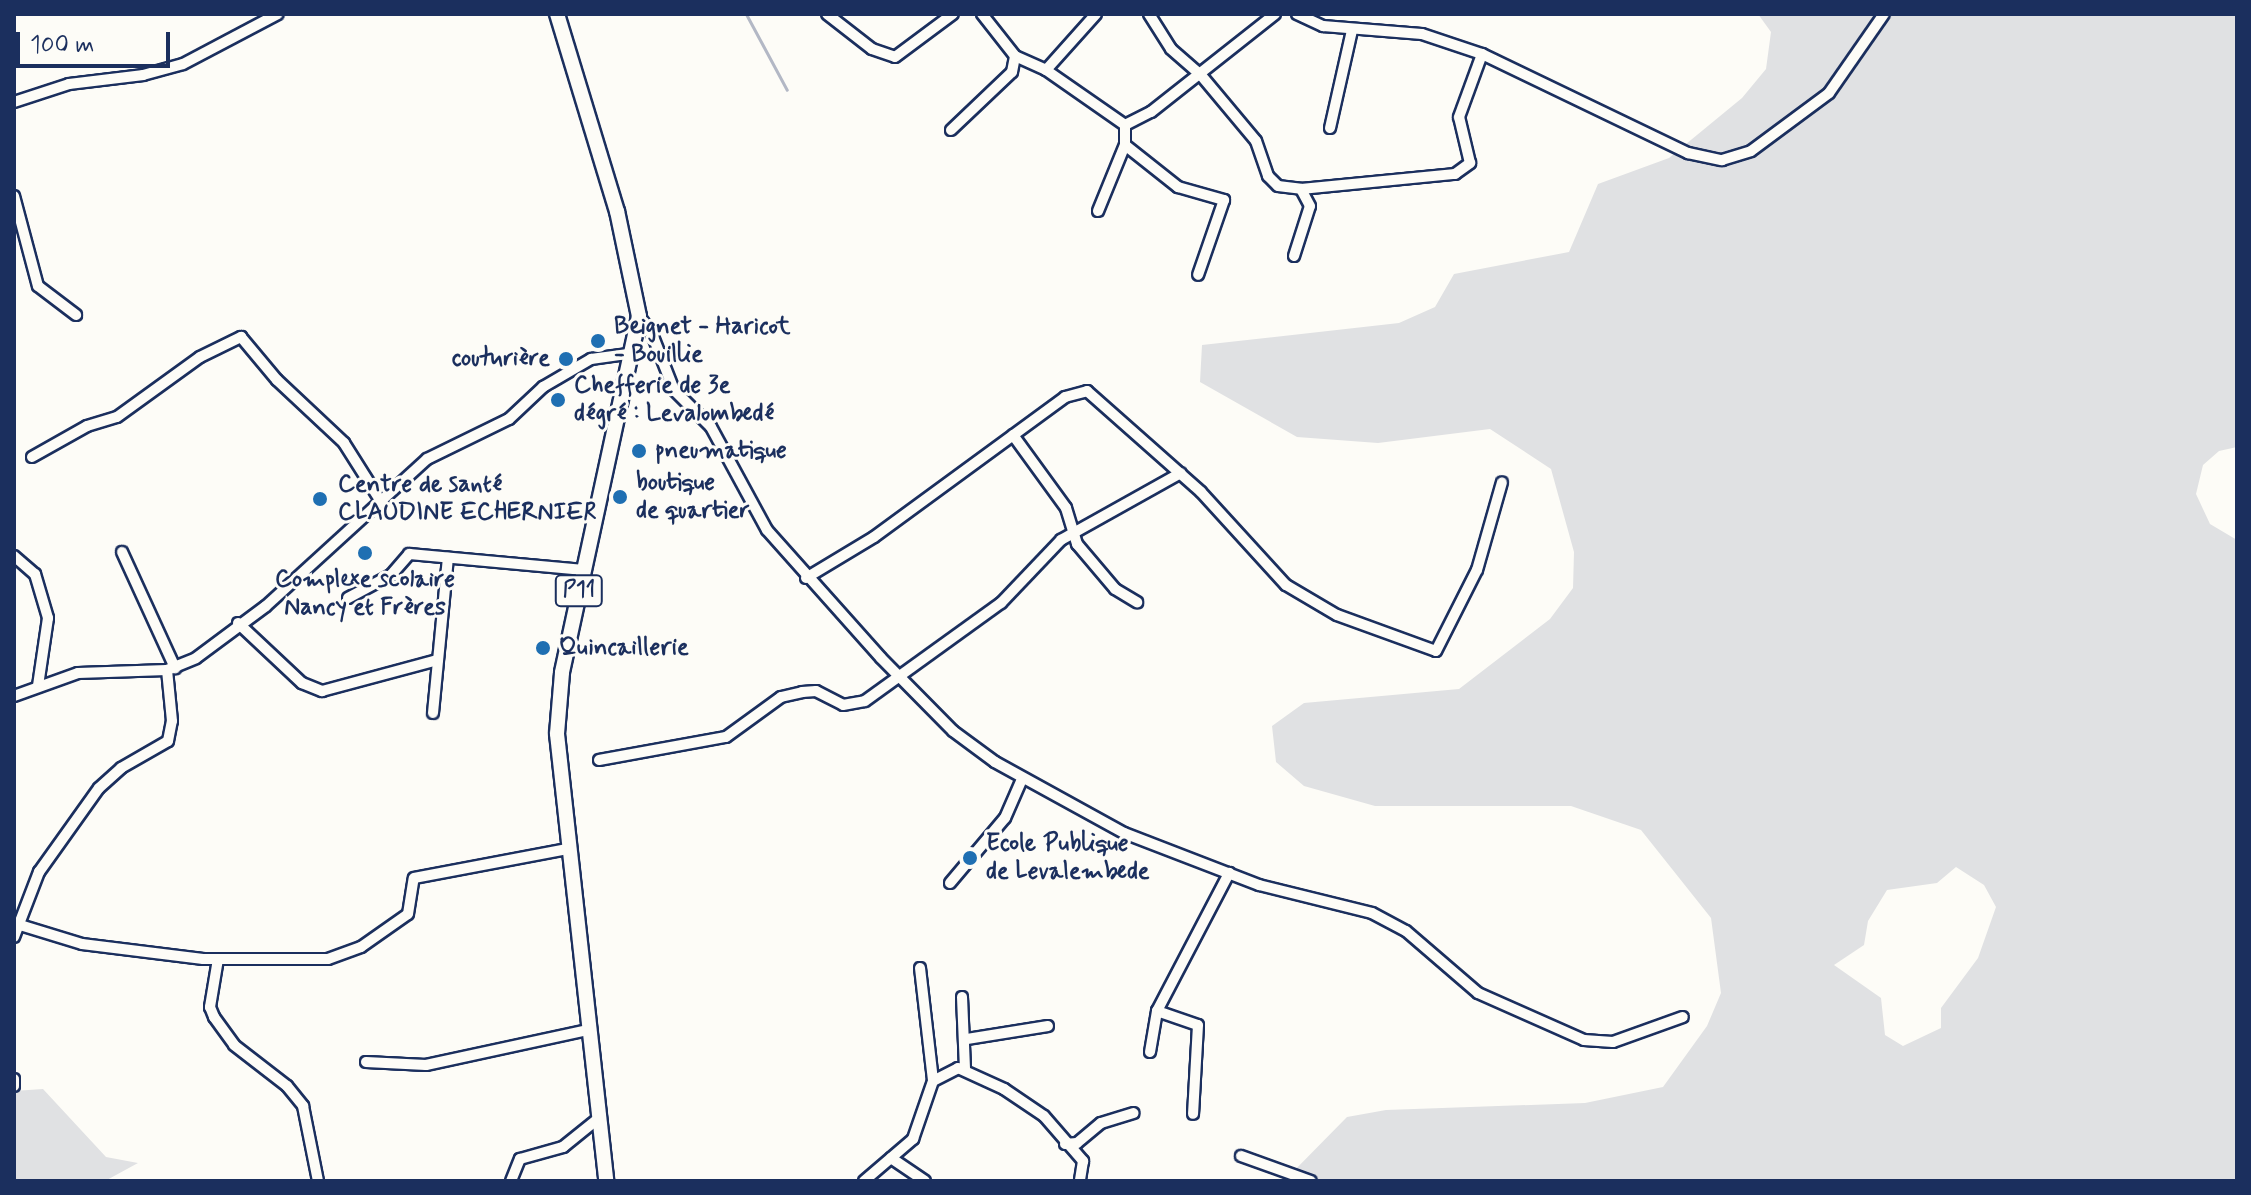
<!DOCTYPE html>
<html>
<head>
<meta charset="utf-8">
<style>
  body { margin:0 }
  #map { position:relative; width:2251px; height:1195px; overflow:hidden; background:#fdfcf7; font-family:Mynerve,sans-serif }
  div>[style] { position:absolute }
  .green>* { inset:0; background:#e0e1e3 }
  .stream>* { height:3px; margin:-1.5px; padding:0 1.5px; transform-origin:1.5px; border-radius:1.5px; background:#b3b8c5 }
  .roads { filter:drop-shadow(2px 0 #1b2f5e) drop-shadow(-2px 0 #1b2f5e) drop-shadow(0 2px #1b2f5e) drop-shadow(0 -2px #1b2f5e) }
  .minor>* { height:10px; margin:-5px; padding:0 5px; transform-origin:5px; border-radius:5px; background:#fdfcf7 }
  .major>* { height:14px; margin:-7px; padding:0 7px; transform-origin:7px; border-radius:7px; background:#fdfcf7 }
  .dots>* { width:22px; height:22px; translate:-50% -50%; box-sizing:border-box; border:4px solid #fdfcf7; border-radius:50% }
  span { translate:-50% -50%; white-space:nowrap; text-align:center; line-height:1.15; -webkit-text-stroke:6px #fdfcf7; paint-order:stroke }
  .shield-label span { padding:2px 6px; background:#fdfcf7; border:2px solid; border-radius:6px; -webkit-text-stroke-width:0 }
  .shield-label { font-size:22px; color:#1b2f5e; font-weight:700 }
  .poi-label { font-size:24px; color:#1b2f5e; font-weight:700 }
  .left { translate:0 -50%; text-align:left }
  .right { translate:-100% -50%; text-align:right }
  .frame { position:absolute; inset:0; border:16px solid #1b2f5e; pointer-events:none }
  .scale { position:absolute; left:16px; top:32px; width:154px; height:36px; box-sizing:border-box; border:4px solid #1b2f5e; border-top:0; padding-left:10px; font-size:24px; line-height:28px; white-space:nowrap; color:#1b2f5e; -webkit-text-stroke:6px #fdfcf7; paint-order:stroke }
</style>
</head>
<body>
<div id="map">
  <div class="green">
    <div style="clip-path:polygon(evenodd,1758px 14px,2237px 14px,2237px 447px,2219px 451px,2203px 465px,2196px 494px,2210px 524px,2237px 540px,2237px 1181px,1284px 1181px,1347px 1117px,1386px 1110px,1585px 1103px,1663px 1087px,1707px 1026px,1721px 993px,1711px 918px,1641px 830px,1571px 806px,1375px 806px,1304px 786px,1276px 762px,1272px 726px,1304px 703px,1459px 689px,1550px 619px,1573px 588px,1574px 552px,1551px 469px,1490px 429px,1378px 443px,1297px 437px,1200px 382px,1202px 345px,1399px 323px,1435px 307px,1454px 274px,1569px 252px,1598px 184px,1669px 158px,1742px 98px,1766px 69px,1771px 32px,1758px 14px,1956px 867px,1984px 885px,1996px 907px,1978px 958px,1941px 1008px,1941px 1028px,1903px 1046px,1885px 1035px,1881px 998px,1834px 965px,1864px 945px,1868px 921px,1887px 890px,1937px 883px,1956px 867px)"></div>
    <div style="clip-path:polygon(43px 1089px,106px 1157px,138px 1163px,105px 1181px,14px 1181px,14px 1091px)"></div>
  </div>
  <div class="stream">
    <div style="left:746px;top:14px;width:86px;rotate:61.7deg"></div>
  </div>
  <div class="roads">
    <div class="minor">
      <div style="left:827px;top:14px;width:57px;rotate:37.9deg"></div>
      <div style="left:872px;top:49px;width:24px;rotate:19deg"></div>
      <div style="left:895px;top:57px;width:72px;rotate:-36.6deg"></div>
      <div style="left:982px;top:14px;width:53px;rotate:51.8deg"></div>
      <div style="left:1015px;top:56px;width:34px;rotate:24deg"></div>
      <div style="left:1046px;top:70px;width:96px;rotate:34.8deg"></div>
      <div style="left:1149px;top:14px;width:41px;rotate:57.8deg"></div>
      <div style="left:1171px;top:49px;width:38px;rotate:41deg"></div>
      <div style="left:1200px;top:74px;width:87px;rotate:50.1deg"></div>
      <div style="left:1256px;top:141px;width:37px;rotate:71deg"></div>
      <div style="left:1268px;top:176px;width:14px;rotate:45deg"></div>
      <div style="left:1278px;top:186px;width:23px;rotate:7deg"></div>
      <div style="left:1301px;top:189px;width:155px;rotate:-5.6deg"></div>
      <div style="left:1455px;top:174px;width:19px;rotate:-36deg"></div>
      <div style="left:1470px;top:163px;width:47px;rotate:-103.4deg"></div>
      <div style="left:1459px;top:117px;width:67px;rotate:-69.9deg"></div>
      <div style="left:1297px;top:14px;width:29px;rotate:25deg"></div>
      <div style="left:1323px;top:26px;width:99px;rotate:4.6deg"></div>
      <div style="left:1422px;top:34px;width:63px;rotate:18.4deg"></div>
      <div style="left:1482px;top:54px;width:229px;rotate:25.7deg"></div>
      <div style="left:1688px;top:153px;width:35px;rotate:12deg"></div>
      <div style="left:1722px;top:160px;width:30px;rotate:-17deg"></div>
      <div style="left:1751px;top:151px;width:97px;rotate:-36.6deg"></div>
      <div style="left:1829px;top:93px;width:96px;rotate:-55.2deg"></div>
      <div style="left:1046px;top:70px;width:75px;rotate:-48.2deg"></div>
      <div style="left:14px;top:102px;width:58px;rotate:-18.1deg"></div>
      <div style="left:69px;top:84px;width:75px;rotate:-6.9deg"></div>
      <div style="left:143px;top:75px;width:41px;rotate:-15.4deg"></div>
      <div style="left:183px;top:64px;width:107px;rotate:-27.8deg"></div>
      <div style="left:1125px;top:125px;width:29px;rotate:-27deg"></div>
      <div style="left:1151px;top:112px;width:158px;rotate:-38.3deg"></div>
      <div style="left:1330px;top:128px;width:100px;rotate:-77.3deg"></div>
      <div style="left:951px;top:130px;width:84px;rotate:-43.6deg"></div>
      <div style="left:1012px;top:72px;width:16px;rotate:-79deg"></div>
      <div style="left:1125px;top:145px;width:68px;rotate:38.4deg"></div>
      <div style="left:1178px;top:187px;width:48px;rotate:15.8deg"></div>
      <div style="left:1224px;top:200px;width:79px;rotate:109.1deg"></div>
      <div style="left:14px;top:196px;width:93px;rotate:75.1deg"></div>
      <div style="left:38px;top:286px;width:48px;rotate:37.3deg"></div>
      <div style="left:1098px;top:211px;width:71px;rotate:-67.8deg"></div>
      <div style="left:1125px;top:145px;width:20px;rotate:-90deg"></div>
      <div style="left:1294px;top:256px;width:52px;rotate:-72.3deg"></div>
      <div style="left:1310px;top:206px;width:19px;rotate:-118deg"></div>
      <div style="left:639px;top:316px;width:22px;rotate:54deg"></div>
      <div style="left:652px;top:334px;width:60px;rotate:68.6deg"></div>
      <div style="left:674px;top:390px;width:52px;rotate:45deg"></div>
      <div style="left:711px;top:427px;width:117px;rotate:61.5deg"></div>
      <div style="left:767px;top:530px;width:171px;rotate:48.3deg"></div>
      <div style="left:881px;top:658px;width:103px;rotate:45.4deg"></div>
      <div style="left:953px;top:731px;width:52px;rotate:36.4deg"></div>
      <div style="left:995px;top:762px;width:147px;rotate:28.8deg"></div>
      <div style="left:1124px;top:833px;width:145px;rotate:21.1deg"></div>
      <div style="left:1259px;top:885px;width:116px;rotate:13.9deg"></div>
      <div style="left:1372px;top:913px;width:38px;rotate:28deg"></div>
      <div style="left:1406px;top:931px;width:95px;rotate:40.7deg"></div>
      <div style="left:1478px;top:993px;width:116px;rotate:23.9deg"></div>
      <div style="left:1584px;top:1040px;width:29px;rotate:4deg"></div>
      <div style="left:1613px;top:1042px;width:74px;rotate:-19.7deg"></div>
      <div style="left:1013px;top:435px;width:90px;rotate:54deg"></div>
      <div style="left:1066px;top:508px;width:38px;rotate:73deg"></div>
      <div style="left:1077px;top:544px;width:59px;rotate:49.8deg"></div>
      <div style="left:1115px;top:589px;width:26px;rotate:31deg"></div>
      <div style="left:32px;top:457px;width:63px;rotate:-29.4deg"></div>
      <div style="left:87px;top:426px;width:31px;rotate:-17deg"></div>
      <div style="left:117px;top:417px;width:102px;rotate:-35.9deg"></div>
      <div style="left:200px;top:357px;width:46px;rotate:-26deg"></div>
      <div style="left:241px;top:337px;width:56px;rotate:50.1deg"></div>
      <div style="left:277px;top:380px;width:92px;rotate:43.2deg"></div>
      <div style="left:344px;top:443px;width:67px;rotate:57.7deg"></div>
      <div style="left:122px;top:552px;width:128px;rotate:65.4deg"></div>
      <div style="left:14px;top:556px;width:28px;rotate:41deg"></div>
      <div style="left:35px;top:574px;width:46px;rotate:73.5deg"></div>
      <div style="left:48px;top:618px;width:69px;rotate:98.4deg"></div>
      <div style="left:806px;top:578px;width:79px;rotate:-31.1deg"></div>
      <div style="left:874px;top:537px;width:237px;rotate:-36.2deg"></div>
      <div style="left:1065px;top:397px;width:23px;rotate:-15deg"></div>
      <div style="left:1087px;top:391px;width:152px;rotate:41.5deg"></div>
      <div style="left:1201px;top:492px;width:126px;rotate:47.6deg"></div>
      <div style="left:1286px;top:585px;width:59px;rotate:30.5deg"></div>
      <div style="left:1337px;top:615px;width:105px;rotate:20deg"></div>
      <div style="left:1436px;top:651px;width:91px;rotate:-63.2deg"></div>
      <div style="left:1477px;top:570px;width:91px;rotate:-74.1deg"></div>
      <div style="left:348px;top:598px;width:49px;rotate:-28.1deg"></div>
      <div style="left:391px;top:575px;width:28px;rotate:-49deg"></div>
      <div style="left:409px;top:554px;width:176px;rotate:5.2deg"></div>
      <div style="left:238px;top:623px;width:88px;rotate:43.2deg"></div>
      <div style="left:302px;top:683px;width:22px;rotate:22deg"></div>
      <div style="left:322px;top:691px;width:120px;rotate:-15deg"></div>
      <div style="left:14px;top:696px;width:68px;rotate:-19.8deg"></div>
      <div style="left:78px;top:673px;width:89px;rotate:-1.9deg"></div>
      <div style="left:167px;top:670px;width:31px;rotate:-22deg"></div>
      <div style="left:196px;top:658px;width:87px;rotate:-36.6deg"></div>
      <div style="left:266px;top:606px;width:218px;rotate:-42.4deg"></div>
      <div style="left:427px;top:459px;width:91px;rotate:-26deg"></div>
      <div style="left:509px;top:419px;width:47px;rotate:-43.3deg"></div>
      <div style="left:543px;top:387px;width:56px;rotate:-30.3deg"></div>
      <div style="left:591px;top:359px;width:43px;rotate:-7.9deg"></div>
      <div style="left:433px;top:713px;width:156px;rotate:-84.5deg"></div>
      <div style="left:599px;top:760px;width:129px;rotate:-10.3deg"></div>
      <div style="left:726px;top:737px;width:68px;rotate:-36deg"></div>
      <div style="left:781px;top:697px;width:22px;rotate:-13deg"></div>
      <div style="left:802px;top:692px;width:14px;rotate:-4deg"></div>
      <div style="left:816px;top:691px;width:30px;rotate:27deg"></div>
      <div style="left:843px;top:705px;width:22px;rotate:-10deg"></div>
      <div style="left:865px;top:701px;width:168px;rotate:-35.8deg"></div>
      <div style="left:1001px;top:603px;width:87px;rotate:-46.4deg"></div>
      <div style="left:1061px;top:540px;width:137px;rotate:-29.2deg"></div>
      <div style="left:950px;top:883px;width:85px;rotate:-49.8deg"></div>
      <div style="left:1005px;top:818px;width:43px;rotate:-66.4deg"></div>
      <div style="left:20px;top:925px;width:65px;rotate:17deg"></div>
      <div style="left:82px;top:944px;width:122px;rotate:7.1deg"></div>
      <div style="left:203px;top:959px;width:125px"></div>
      <div style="left:328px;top:959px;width:35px;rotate:-20deg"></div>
      <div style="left:361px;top:947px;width:57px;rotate:-35.1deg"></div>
      <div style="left:408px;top:914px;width:36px;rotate:-81deg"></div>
      <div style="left:414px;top:878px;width:156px;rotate:-10.7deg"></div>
      <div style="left:14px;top:937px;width:70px;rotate:-69deg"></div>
      <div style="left:39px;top:872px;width:103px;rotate:-54.5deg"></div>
      <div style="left:99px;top:788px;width:30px;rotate:-42deg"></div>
      <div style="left:121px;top:768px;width:54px;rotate:-29.9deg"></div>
      <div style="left:168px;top:741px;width:20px;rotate:-79deg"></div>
      <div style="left:172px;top:721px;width:51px;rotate:-95.6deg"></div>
      <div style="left:218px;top:959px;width:49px;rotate:99.5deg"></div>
      <div style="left:210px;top:1007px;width:11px;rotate:68deg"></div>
      <div style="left:214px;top:1017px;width:34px;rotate:54deg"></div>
      <div style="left:234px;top:1045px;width:67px;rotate:37.7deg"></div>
      <div style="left:287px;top:1086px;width:26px;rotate:51deg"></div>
      <div style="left:303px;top:1106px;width:76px;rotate:78.7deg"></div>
      <div style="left:920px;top:968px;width:114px;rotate:83.4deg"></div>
      <div style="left:962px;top:997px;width:72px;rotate:87.6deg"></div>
      <div style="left:1157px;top:1011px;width:43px;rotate:18.9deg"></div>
      <div style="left:1198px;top:1025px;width:89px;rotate:93.2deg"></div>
      <div style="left:967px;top:1039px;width:82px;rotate:-9.1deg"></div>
      <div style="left:1150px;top:1052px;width:42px;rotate:-80.3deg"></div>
      <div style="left:1157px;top:1011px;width:156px;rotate:-62.4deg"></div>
      <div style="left:366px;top:1062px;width:60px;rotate:2.9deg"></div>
      <div style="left:426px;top:1065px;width:166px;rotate:-12.2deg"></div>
      <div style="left:14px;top:1079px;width:7px;rotate:90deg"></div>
      <div style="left:1065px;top:1144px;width:12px;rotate:-5deg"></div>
      <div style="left:1077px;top:1143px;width:31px;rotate:-40deg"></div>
      <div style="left:1101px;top:1123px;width:34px;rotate:-17deg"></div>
      <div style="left:1241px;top:1156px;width:74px;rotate:19.7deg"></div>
      <div style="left:891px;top:1158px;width:41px;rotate:34.1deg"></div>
      <div style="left:511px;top:1181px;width:24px;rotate:-68deg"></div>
      <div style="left:520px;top:1159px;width:45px;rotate:-15.6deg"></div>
      <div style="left:563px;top:1147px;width:46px;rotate:-38.9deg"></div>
      <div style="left:864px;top:1181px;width:65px;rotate:-40.6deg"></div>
      <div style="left:913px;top:1139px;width:61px;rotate:-71deg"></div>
      <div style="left:933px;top:1081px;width:28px;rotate:-27deg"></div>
      <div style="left:958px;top:1068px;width:51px;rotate:24.5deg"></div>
      <div style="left:1004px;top:1089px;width:48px;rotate:34deg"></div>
      <div style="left:1044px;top:1116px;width:60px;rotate:49.1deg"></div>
      <div style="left:1083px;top:1161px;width:20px;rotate:99deg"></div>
    </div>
    <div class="major">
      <div style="left:557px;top:14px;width:206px;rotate:73.1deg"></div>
      <div style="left:617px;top:211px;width:107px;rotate:78.2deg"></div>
      <div style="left:639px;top:316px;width:365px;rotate:102.2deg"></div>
      <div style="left:562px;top:673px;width:61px;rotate:94.7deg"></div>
      <div style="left:557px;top:734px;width:450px;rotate:83.7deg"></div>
    </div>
  </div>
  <div class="dots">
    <div style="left:598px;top:341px;background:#1f6fb2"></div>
    <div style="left:566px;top:359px;background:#1f6fb2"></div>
    <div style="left:558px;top:400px;background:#1f6fb2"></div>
    <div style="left:639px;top:451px;background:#1f6fb2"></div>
    <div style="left:620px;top:497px;background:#1f6fb2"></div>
    <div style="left:320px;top:499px;background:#1f6fb2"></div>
    <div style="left:365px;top:553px;background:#1f6fb2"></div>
    <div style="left:543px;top:648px;background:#1f6fb2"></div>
    <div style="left:970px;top:858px;background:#1f6fb2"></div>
  </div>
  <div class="shield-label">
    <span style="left:579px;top:591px">P11</span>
  </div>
  <div class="poi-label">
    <span class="left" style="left:614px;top:341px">Beignet - Haricot<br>- Bouillie</span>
    <span class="right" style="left:550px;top:359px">couturière</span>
    <span class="left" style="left:574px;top:400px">Chefferie de 3e<br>dégré : Levalombedé</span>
    <span class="left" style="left:655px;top:451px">pneumatique</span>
    <span class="left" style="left:636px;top:497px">boutique<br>de quartier</span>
    <span class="left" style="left:338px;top:499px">Centre de santé<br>CLAUDINE ECHERNIER</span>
    <span style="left:365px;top:594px">Complexe scolaire<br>Nancy et Frères</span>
    <span class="left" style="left:559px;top:648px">Quincaillerie</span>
    <span class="left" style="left:986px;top:858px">Ecole Publique<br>de Levalembede</span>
  </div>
  <div class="frame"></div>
  <div class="scale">100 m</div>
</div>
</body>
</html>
